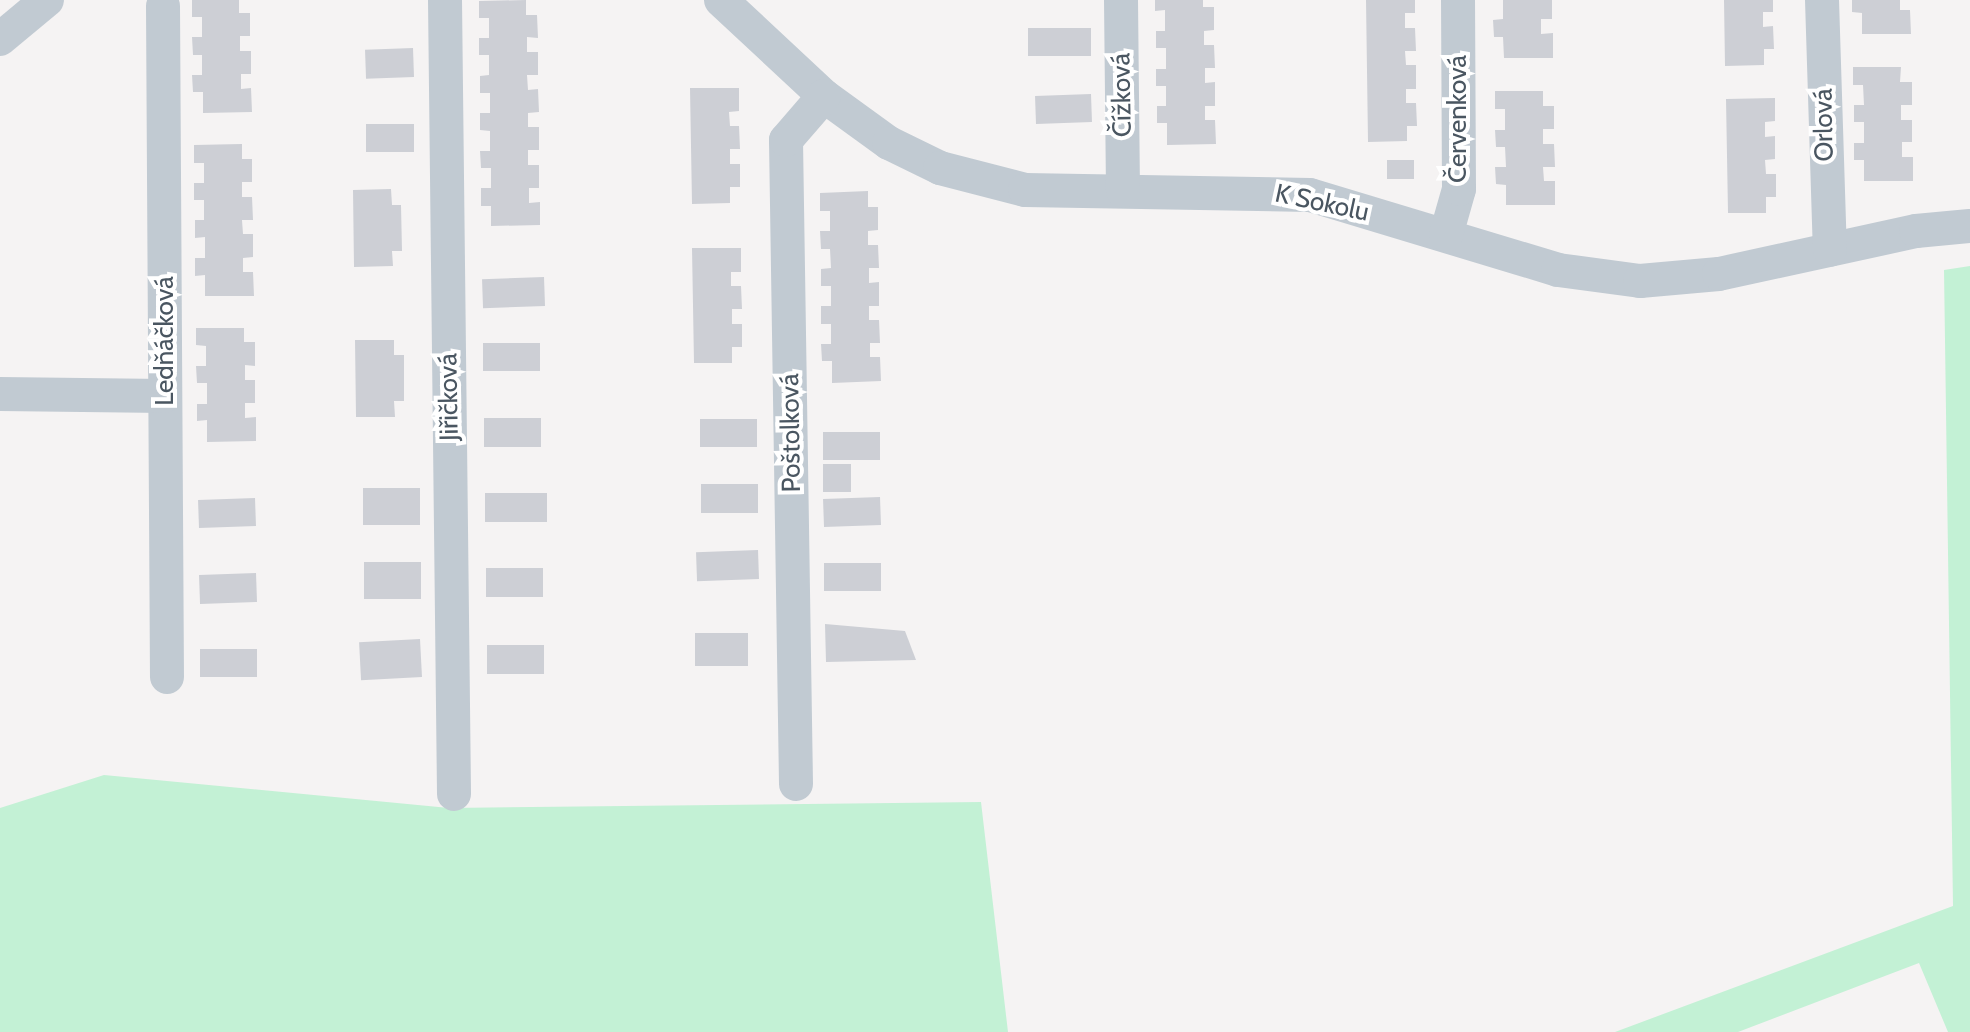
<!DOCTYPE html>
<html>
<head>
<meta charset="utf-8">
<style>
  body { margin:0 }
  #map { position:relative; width:1970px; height:1032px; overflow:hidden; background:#f5f3f3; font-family:Cabin,sans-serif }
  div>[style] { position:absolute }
  .green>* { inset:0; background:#c3f1d5 }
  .building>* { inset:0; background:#cdcfd5; transform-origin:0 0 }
  .street>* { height:34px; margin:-17px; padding:0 17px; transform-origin:17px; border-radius:17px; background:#c1cad2 }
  span { translate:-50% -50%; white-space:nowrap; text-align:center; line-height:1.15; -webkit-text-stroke:8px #fff; paint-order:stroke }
  .street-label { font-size:26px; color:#4a5661 }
</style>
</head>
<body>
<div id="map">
  <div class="green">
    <div style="clip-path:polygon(1970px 266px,1970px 1032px,1948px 1032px,1919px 963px,1738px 1032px,1615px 1032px,1953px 906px,1944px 270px)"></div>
    <div style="clip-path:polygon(104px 775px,449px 808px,981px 802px,1008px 1032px,0 1032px,0 808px)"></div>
  </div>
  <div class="building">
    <div style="clip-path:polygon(192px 0,239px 0,239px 13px,250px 13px,250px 36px,240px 36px,240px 51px,251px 51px,251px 74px,241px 74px,241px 89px,251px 88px,252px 112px,203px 113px,203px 92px,193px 92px,192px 75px,202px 75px,202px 55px,193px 55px,192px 37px,202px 37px,202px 17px,192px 17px)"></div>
    <div style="clip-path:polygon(526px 0,526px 15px,537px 15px,538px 38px,527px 37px,527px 52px,538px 52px,538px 75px,527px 75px,528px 90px,538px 89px,539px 112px,528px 113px,528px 127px,539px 127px,539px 150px,528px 150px,528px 165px,539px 165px,539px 188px,529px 188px,529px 203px,540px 202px,540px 225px,491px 226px,491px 206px,481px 206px,481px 188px,491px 188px,491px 168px,481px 168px,480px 151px,490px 151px,490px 131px,480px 130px,480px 113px,490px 113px,490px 93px,480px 93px,480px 76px,489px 75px,489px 55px,479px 55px,479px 38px,489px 38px,489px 18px,479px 18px,479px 1px)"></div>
    <div style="clip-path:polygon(1155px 0,1203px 0,1203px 7px,1214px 7px,1214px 30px,1204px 31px,1204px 45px,1214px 45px,1215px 68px,1205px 68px,1205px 83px,1215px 82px,1215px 106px,1205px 106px,1205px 120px,1215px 120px,1216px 144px,1167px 145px,1167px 123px,1157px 123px,1157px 106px,1166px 106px,1166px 86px,1156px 86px,1156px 69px,1166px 69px,1166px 48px,1156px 48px,1156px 31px,1165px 31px,1165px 10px,1155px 11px)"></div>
    <div style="clip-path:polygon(1366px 0,1415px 0,1415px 13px,1405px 13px,1405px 28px,1415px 28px,1416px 51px,1405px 51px,1406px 65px,1416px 65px,1416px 89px,1406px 89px,1406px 103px,1416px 103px,1417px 126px,1407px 126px,1407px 141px,1368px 142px)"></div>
    <div style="clip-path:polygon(1503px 0,1552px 0,1552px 19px,1541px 19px,1541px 34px,1553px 33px,1553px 58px,1504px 58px,1503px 37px,1494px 37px,1493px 20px,1503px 19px)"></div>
    <div style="clip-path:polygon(1724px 0,1773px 0,1773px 12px,1763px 12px,1763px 27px,1773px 26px,1774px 49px,1764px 49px,1764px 65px,1725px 66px)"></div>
    <div style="clip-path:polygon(1852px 0,1900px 0,1900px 10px,1910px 10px,1911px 34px,1862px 34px,1862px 13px,1852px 12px)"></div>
    <div style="left:1091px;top:28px;width:28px;height:63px;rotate:90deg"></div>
    <div style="left:413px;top:48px;width:29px;height:48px;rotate:88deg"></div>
    <div style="clip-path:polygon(1853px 67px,1901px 67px,1900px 82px,1912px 82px,1912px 105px,1901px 105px,1901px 120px,1912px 120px,1912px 142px,1902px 142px,1902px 157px,1913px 157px,1913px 181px,1864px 181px,1864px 160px,1854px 160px,1854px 143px,1864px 143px,1864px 122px,1854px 122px,1854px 105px,1864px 105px,1863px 85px,1853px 85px)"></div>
    <div style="clip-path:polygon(690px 88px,739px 88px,739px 111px,729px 112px,730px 126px,739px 126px,740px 149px,730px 149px,730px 164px,740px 164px,740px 187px,730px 187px,730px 203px,692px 204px)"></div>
    <div style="clip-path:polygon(1495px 91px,1543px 91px,1543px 106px,1554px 106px,1554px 129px,1543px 129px,1543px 144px,1554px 144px,1555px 167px,1543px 167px,1544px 181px,1555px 181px,1555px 205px,1506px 205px,1506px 185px,1496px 184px,1495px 167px,1506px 167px,1505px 147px,1496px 147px,1495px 130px,1505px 130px,1505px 109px,1495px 109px)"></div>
    <div style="left:1091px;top:94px;width:28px;height:56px;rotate:88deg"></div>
    <div style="clip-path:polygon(1775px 98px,1775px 121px,1765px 122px,1765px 137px,1775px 136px,1775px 159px,1765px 160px,1766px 174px,1776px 174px,1776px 197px,1766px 197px,1766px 213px,1728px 213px,1726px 99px)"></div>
    <div style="left:366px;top:124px;width:48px;height:28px"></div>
    <div style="clip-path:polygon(242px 144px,242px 159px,252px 159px,252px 182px,242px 182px,242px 197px,252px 197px,253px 220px,242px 220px,243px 234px,253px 234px,253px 257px,243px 258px,243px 272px,253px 272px,254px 296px,205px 296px,205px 275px,195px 276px,195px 258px,205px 258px,205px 237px,195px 238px,195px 220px,204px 220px,204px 200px,194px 200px,194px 183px,204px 183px,204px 163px,194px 163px,194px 145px)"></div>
    <div style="left:1387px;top:160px;width:27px;height:19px"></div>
    <div style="clip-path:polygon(391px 189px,392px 205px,401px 205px,402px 251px,392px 251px,393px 266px,354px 267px,353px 190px)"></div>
    <div style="clip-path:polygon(868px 191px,868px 207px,878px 207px,878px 230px,868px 231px,868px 245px,878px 245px,879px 268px,869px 268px,869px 283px,879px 282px,879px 306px,869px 306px,869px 320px,879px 320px,880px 343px,870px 343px,870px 357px,880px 357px,881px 381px,832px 383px,832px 361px,822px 361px,821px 344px,831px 344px,831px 324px,821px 324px,821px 306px,831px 306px,831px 286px,821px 286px,821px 269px,831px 268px,830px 249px,821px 249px,820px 231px,830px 231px,830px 211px,820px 211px,820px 193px)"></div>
    <div style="clip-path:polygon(692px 248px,741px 248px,741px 272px,731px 272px,731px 286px,741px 286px,742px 309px,732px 309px,732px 324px,742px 324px,742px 347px,732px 347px,732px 363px,694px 363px)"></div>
    <div style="left:544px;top:277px;width:29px;height:62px;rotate:88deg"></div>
    <div style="clip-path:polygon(196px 328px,244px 328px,244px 342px,255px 342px,255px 366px,245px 365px,245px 380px,255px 380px,255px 403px,245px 403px,245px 418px,256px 417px,256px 441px,207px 442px,207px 420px,197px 421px,197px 404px,207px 404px,207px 383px,197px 383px,196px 366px,206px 366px,206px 346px,196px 345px)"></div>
    <div style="clip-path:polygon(355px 340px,394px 340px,394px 355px,404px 355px,404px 401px,394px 401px,395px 417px,356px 417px)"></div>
    <div style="left:540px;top:343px;width:28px;height:57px;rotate:90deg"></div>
    <div style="left:541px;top:418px;width:29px;height:57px;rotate:90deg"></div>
    <div style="left:757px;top:419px;width:28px;height:57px;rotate:90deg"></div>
    <div style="left:823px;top:432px;width:57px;height:28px"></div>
    <div style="left:823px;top:464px;width:28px;height:28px"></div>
    <div style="left:758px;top:484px;width:29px;height:57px;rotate:90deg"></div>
    <div style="left:363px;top:488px;width:57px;height:37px"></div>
    <div style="left:547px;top:493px;width:29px;height:62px;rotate:90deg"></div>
    <div style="left:880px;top:497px;width:28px;height:57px;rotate:88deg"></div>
    <div style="left:255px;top:498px;width:28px;height:57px;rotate:88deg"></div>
    <div style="left:758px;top:550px;width:29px;height:62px;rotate:88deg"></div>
    <div style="left:421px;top:562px;width:37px;height:57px;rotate:90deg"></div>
    <div style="left:881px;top:563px;width:28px;height:57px;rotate:90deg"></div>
    <div style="left:543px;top:568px;width:29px;height:57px;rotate:90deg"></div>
    <div style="left:256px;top:573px;width:29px;height:57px;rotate:88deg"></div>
    <div style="clip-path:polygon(825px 624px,905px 631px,916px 660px,826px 662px)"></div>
    <div style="left:695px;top:633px;width:53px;height:33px"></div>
    <div style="left:420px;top:639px;width:38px;height:61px;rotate:87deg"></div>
    <div style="left:487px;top:645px;width:57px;height:29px"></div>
    <div style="left:200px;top:649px;width:57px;height:28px"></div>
  </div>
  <div class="street">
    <div style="left:445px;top:0;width:794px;rotate:89.35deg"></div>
    <div style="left:721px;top:0;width:141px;rotate:43deg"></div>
    <div style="left:824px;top:96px;width:80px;rotate:35.9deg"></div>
    <div style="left:889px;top:143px;width:57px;rotate:26.1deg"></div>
    <div style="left:940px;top:168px;width:88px;rotate:14.5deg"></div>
    <div style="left:1025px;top:190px;width:285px;rotate:1deg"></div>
    <div style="left:1310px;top:195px;width:259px;rotate:16.8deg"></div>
    <div style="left:1558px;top:270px;width:83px;rotate:7.6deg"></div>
    <div style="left:1640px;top:281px;width:79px;rotate:-5.1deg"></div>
    <div style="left:1719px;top:274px;width:202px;rotate:-12.3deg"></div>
    <div style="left:1916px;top:231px;width:54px;rotate:-5.3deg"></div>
    <div style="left:1121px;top:0;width:191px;rotate:89.4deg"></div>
    <div style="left:1822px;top:0;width:250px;rotate:88.2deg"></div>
    <div style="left:163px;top:6px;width:671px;rotate:89.66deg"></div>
    <div style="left:0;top:39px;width:61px;rotate:-39.7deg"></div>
    <div style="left:1446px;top:235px;width:48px;rotate:-74.2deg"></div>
    <div style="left:1459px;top:189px;width:189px;rotate:-90.3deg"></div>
    <div style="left:0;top:394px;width:165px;rotate:0.7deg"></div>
    <div style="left:796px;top:784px;width:644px;rotate:-90.89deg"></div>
    <div style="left:786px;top:140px;width:58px;rotate:-49.2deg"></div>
  </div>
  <div class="street-label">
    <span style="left:1122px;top:95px;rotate:-91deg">Čížková</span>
    <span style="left:1458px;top:119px;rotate:-90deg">Červenková</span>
    <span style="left:1824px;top:125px;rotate:-91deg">Orlová</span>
    <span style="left:1322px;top:203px;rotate:12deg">K Sokolu</span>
    <span style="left:165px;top:341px;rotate:-90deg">Ledňáčková</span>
    <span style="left:449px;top:397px;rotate:-91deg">Jiřičková</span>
    <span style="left:791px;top:433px;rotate:-91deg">Poštolková</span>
  </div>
</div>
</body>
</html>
